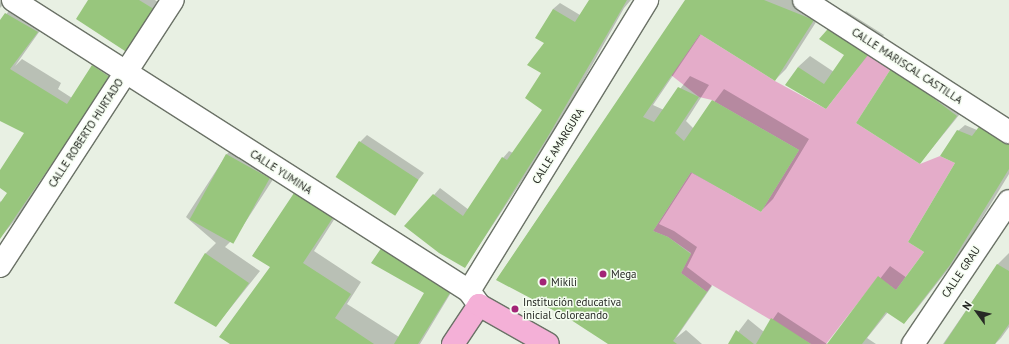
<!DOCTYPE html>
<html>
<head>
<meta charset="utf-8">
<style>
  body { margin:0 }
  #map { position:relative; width:1009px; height:344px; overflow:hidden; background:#e8f0e3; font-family:"PT Sans",sans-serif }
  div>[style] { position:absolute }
  .green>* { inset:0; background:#e4acc9 }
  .shadow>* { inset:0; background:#0003 }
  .building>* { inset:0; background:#98c67d; transform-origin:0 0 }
  .roads { filter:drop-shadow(1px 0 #6b7267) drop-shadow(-1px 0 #6b7267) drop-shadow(0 1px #6b7267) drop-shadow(0 -1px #6b7267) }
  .minor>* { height:22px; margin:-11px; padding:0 11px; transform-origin:11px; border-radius:11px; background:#fff }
  .tertiary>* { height:22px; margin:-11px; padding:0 11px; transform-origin:11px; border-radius:11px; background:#fff }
  .primary>* { height:22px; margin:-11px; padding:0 11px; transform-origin:11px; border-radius:11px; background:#f4b0d7 }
  .dots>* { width:11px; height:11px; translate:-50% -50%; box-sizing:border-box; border:2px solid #f5fdf1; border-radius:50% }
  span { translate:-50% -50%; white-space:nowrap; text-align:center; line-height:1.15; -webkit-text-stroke:3px #f5fdf1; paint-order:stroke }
  .street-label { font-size:11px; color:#272a25 }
  .poi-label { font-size:11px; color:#272a25 }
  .left { translate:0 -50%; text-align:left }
  .north { position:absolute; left:957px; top:292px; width:40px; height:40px; -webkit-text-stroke:3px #f5fdf1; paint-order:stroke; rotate:303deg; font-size:11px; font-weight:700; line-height:16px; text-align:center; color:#272a25 }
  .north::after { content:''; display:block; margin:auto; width:14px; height:18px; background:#272a25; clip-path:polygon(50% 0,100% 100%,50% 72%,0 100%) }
</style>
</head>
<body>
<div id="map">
  <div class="green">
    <div style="clip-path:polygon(700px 34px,775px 81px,826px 109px,874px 47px,892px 67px,856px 123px,920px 164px,940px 156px,955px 163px,908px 242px,924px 252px,896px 290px,878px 277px,826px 344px,811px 344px,712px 285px,707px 292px,681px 273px,691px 253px,668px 237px,653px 231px,691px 172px,761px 212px,799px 150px,712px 100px,699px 97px,671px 75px)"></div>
  </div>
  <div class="shadow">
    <div style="clip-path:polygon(0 0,7px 0,0 8px)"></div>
    <div style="clip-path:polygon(89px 0,155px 0,162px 5px,135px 46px)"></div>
    <div style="clip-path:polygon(590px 0,631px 0,624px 8px,558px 126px,465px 267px,434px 195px,440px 188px,469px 210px,503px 158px,509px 151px,513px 153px,544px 109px,542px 73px,545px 42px,553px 9px,560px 3px,580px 15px)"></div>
    <div style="clip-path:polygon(686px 0,804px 0,825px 8px,786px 69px,775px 80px,701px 34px,653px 105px,664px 110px,690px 76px,709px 85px,686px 121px,694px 129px,724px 89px,809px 139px,773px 199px,761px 211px,692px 173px,659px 224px,674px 231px,697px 247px,687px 267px,712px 286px,676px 338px,686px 330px,702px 344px,611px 344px,569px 317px,497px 279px)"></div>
    <div style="clip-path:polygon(12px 7px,44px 25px,15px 66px,22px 59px,61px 83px,58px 89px,72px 98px,100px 59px,117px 71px,25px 208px,0 238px,0 201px,2px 203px,9px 193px,0 187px,0 172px,26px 133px,0 119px,0 22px)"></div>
    <div style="clip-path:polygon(846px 11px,884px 35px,826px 108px,798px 67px,810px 56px,834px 72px,845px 55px,835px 22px)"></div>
    <div style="clip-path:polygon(893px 68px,968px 104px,920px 163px)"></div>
    <div style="clip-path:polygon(1009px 122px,1009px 174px,961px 253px,915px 311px,904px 323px,888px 312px,867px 338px,876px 344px,829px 344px,890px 266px,907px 278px,925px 253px,956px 163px,958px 131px,965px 125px,977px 130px)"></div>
    <div style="clip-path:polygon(367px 135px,424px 173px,390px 213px,360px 142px)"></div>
    <div style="clip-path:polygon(241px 140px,283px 164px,237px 235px,225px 247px,260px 271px,216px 326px,175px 303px,206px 253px,216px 243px,186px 217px,227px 154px)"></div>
    <div style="clip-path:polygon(307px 182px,344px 204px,314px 251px,361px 282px,347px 304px,399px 337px,458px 281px,420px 344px,232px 344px,271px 267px,253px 255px,295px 193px)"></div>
    <div style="clip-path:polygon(1009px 253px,1009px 327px,1001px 338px,995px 344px,943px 344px,998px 264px)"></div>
    <div style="clip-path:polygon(778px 312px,827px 344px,729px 344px,748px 319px,764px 332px)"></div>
  </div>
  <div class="building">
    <div style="clip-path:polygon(88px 0,139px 0,157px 11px,128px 53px,76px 19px)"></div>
    <div style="clip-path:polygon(589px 0,627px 0,547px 138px,465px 268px,439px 253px,404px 226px,433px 194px,463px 216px,502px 157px,507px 160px,542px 110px,525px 98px,541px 73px,527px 65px,544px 43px,535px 38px,553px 9px,575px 22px)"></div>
    <div style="clip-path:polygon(685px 0,764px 0,814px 20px,775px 81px,700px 34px,643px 117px,654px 122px,678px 87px,699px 97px,675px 133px,684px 141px,712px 100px,799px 150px,761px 212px,691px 172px,653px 231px,668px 237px,691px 254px,681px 273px,707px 292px,673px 341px,677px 344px,608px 344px,568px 318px,496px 280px)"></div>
    <div style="clip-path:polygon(5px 13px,38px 32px,10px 69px,67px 104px,92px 65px,111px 78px,0 239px,0 203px,7px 193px,0 188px,0 170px,24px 133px,0 121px,0 20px)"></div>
    <div style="clip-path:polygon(834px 22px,874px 47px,826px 109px,785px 85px,798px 67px,824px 84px,844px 55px,819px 39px)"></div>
    <div style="clip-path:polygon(892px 67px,957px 116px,920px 164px,856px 123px)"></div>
    <div style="clip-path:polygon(981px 124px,1009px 140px,1009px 169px,950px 265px,904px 324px,886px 312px,862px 344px,827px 344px,878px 276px,896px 290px,924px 252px,908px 242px,955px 163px,940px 156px,957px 130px,972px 136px)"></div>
    <div style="left:359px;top:141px;width:71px;height:43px;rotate:33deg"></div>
    <div style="left:226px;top:154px;width:50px;height:75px;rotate:29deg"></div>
    <div style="clip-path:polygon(294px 193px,334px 216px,303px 263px,351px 294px,335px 318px,374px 344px,230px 344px,219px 337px,270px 267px,252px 256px)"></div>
    <div style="clip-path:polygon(382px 247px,453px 288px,418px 344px,394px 344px,424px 293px,371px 263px)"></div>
    <div style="clip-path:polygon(205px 253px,249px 283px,216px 327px,174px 303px)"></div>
    <div style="clip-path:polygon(997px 264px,1009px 271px,1009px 324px,995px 344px,944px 344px)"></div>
    <div style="clip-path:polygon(771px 318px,811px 344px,756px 344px)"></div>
    <div style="clip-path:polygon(736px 330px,754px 344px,728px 344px)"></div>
  </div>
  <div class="roads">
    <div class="minor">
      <div style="left:13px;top:0;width:541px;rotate:32.54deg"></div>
      <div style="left:469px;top:291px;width:17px;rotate:54deg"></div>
      <div style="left:804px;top:0;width:244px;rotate:32.8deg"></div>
      <div style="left:0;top:266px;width:317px;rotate:-57deg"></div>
      <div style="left:469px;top:291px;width:341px;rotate:-58.5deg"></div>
    </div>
    <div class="tertiary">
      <div style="left:913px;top:344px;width:172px;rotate:-56.1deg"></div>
    </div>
    <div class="primary">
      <div style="left:453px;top:344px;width:47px;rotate:-56.3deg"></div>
      <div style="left:479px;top:305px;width:79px;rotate:29.5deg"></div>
    </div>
  </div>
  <div class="dots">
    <div style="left:603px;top:274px;background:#a22476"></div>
    <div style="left:543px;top:282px;background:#a22476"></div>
    <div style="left:515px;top:309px;background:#a22476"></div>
  </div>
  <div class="street-label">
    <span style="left:907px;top:66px;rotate:33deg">CALLE MARISCAL CASTILLA</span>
    <span style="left:86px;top:133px;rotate:-57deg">CALLE ROBERTO HURTADO</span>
    <span style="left:558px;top:146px;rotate:-58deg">CALLE AMARGURA</span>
    <span style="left:281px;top:172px;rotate:33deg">CALLE YUMINA</span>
    <span style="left:961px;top:272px;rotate:-56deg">CALLE GRAU</span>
  </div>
  <div class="poi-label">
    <span class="left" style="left:611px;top:274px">Mega</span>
    <span class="left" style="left:551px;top:282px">Mikili</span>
    <span class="left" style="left:523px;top:309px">Institución educativa<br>inicial Coloreando</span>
  </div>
  <div class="north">N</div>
</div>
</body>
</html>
